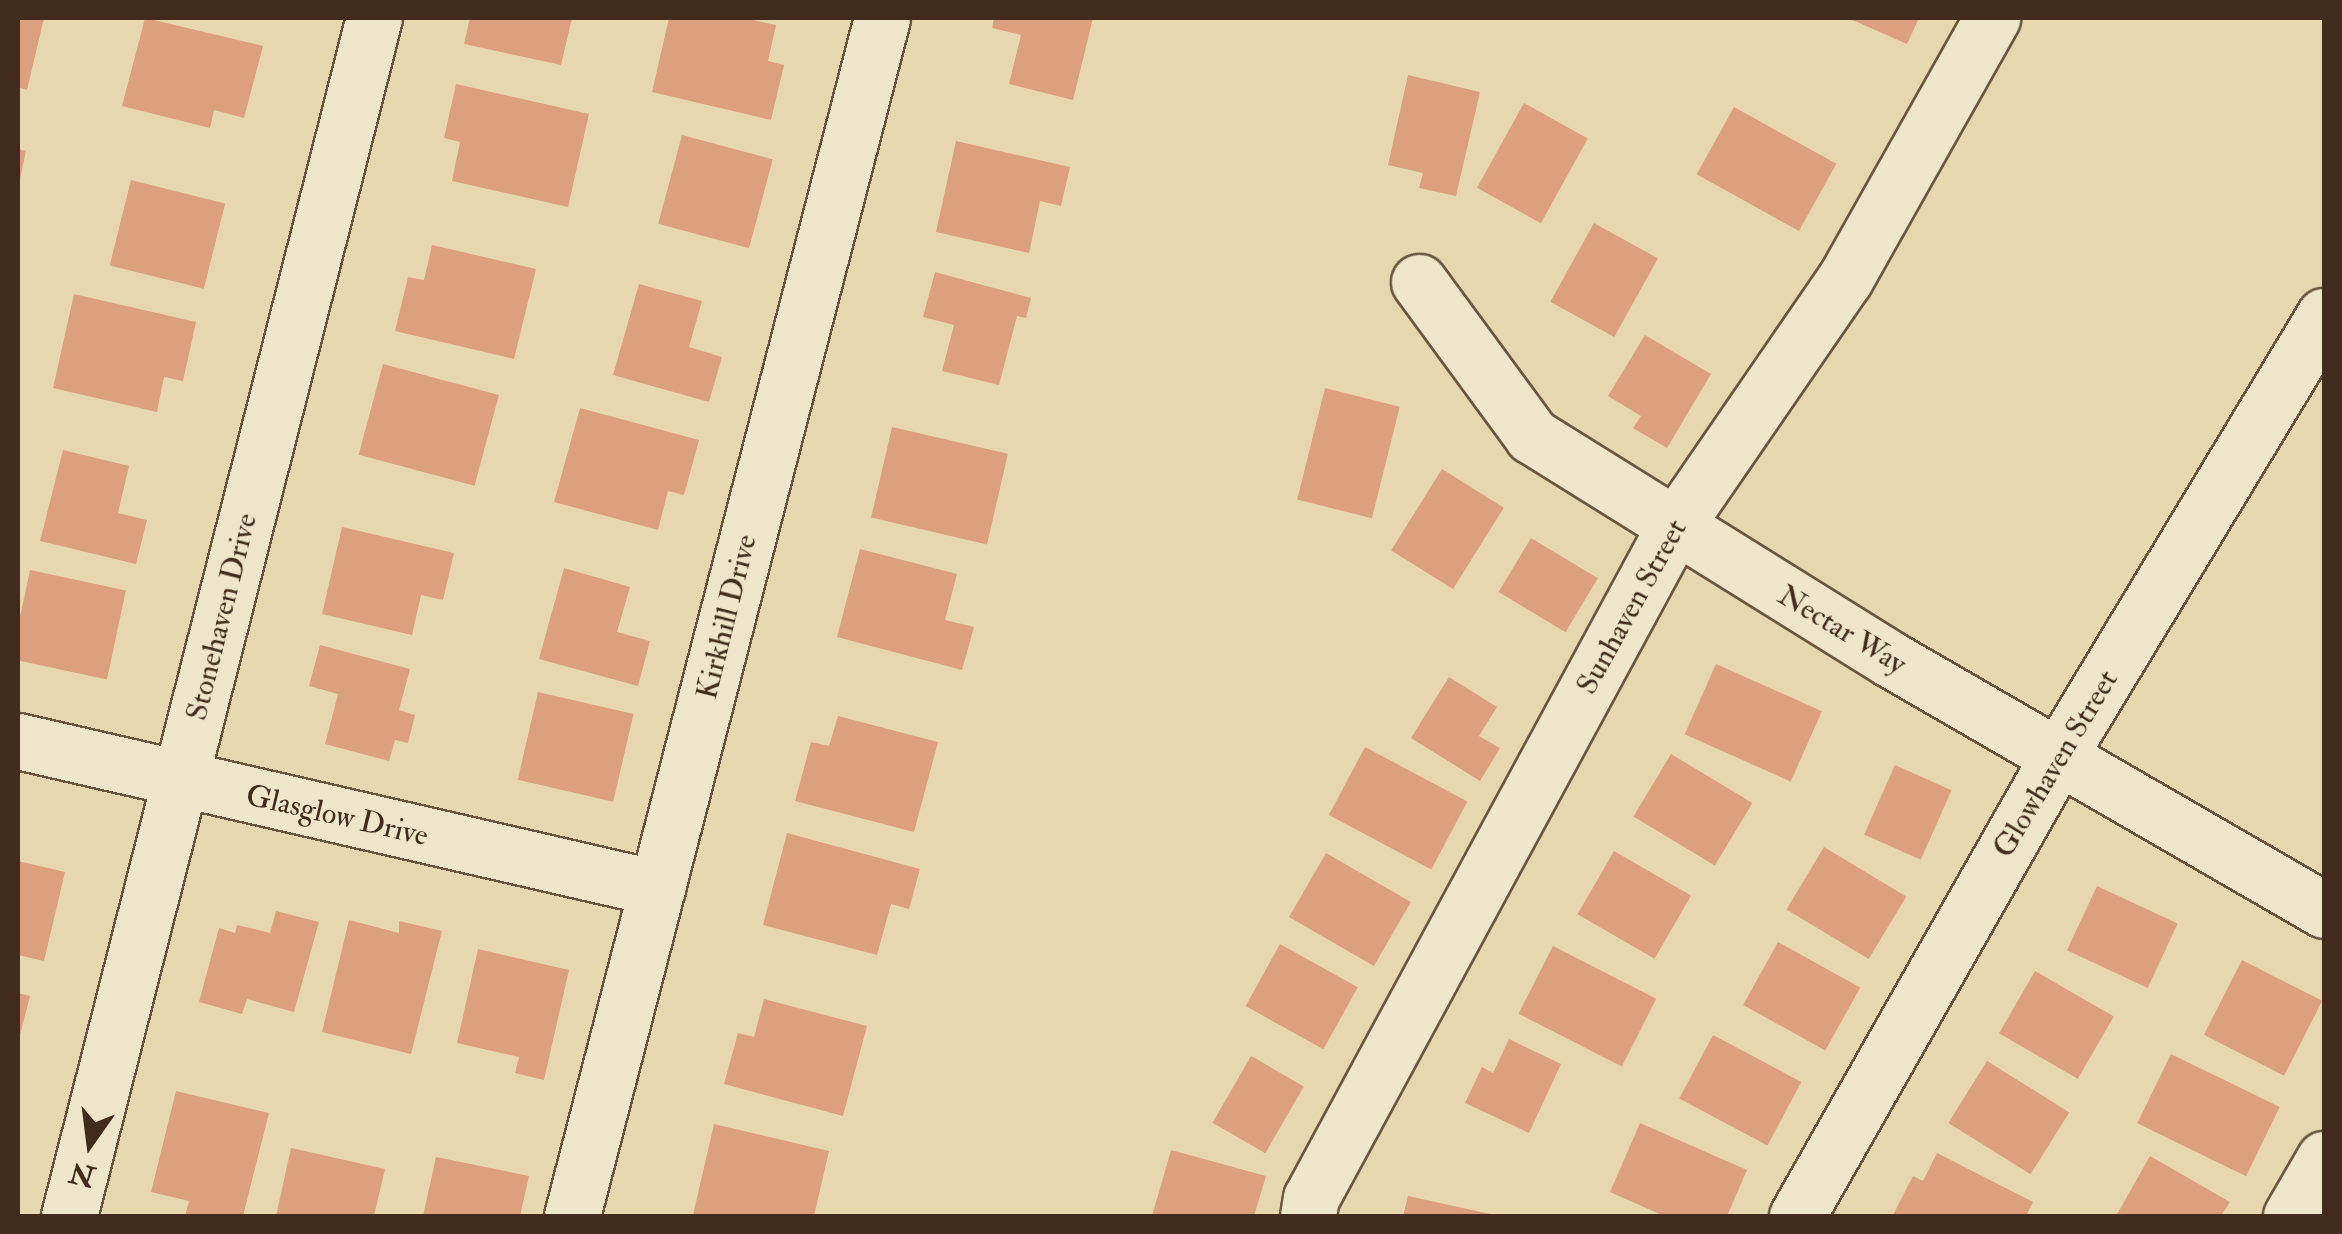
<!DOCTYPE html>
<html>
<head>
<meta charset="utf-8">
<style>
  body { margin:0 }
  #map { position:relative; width:2342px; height:1234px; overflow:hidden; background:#e7d7af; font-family:"IM FELL Double Pica",serif }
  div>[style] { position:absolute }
  .building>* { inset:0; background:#dda07f; transform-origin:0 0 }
  .roads { filter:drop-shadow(2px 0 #6b5641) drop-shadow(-2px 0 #6b5641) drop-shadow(0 2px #6b5641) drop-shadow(0 -2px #6b5641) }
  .minor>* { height:55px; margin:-27.5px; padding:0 27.5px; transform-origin:27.5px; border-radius:27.5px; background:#efe5cb }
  span { translate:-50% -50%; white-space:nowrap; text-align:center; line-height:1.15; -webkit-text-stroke:8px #efe5cb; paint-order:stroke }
  .street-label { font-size:30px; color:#422b1c }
  .frame { position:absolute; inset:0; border:20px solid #422b1c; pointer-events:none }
  .north { position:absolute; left:40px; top:1094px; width:100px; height:100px; -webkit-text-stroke:8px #efe5cb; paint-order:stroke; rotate:194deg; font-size:28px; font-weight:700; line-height:40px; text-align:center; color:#422b1c }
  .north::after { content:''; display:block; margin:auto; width:35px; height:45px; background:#422b1c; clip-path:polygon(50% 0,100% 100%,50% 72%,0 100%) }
</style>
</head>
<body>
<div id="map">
  <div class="building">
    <div style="clip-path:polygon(18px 18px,44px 18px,27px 90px,18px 87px)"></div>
    <div style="clip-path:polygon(145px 18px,263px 46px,244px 118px,214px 110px,210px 128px,122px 106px)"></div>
    <div style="clip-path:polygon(470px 18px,572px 18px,561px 65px,464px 44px)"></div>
    <div style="clip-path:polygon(669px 18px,744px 18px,776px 25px,768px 61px,784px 65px,771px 120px,652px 92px)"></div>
    <div style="clip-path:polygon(994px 18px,1093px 18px,1073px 100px,1009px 84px,1021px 35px,992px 28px)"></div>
    <div style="clip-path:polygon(1848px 18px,1919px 18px,1907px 44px)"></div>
    <div style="clip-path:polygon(1408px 75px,1480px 92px,1456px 196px,1419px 188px,1423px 173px,1388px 165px)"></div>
    <div style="clip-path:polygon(456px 84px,589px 114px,568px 207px,452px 181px,460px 142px,444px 138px)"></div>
    <div style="left:1524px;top:103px;width:73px;height:97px;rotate:29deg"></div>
    <div style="left:1734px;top:107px;width:117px;height:77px;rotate:29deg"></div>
    <div style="left:682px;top:135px;width:94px;height:92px;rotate:15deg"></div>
    <div style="clip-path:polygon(956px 141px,1070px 167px,1061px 206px,1040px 201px,1029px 253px,936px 232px)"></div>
    <div style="clip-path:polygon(18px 149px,26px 151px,19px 183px,18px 183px)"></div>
    <div style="left:131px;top:180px;width:97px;height:88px;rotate:14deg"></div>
    <div style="left:1594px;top:223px;width:73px;height:90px;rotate:29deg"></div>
    <div style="clip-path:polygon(432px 245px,536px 269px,514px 359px,395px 331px,408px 277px,424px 280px)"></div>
    <div style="clip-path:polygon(935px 272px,1031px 298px,1026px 318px,1017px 316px,999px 385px,942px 371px,954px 325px,923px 317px)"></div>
    <div style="clip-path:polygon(639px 284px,702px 301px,689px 347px,722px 357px,709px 402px,613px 375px)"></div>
    <div style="clip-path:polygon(74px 294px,196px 322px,183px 381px,164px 377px,157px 412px,53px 388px)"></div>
    <div style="clip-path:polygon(1645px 335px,1711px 374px,1667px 448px,1633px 428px,1641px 416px,1608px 396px)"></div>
    <div style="left:383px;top:364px;width:120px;height:94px;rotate:15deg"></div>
    <div style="left:1325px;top:388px;width:77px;height:115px;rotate:14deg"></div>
    <div style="clip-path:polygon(580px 408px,699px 440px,684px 495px,668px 491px,658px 530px,554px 502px)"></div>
    <div style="left:892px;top:427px;width:119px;height:93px;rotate:13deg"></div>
    <div style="clip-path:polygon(63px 450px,129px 466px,118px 513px,147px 520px,136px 564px,40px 541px)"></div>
    <div style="left:1442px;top:469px;width:73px;height:96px;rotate:32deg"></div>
    <div style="clip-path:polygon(342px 527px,454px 553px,443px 600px,421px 595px,412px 635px,322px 614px)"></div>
    <div style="left:1531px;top:538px;width:78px;height:63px;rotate:31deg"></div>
    <div style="clip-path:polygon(860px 549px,957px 574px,945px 620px,974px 627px,962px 670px,837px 637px)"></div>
    <div style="clip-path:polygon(564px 568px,630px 587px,617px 632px,650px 641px,638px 686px,539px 659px)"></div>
    <div style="left:30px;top:570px;width:98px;height:91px;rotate:12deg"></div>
    <div style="clip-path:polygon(320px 645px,410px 669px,399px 710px,415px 715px,408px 743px,395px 740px,389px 761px,325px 744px,338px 694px,309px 686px)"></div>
    <div style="left:1716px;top:664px;width:116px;height:77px;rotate:24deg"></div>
    <div style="clip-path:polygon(1449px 677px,1497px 707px,1479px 736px,1500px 748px,1480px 781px,1411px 738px)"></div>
    <div style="left:538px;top:692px;width:98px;height:90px;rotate:13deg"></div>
    <div style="clip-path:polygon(838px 716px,938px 742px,914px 832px,795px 801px,811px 742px,829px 746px)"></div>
    <div style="left:1365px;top:747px;width:116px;height:77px;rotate:28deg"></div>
    <div style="left:1671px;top:754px;width:95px;height:73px;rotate:31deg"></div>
    <div style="left:1895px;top:765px;width:62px;height:76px;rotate:24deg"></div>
    <div style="clip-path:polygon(787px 833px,920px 869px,909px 909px,891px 904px,877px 955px,763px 925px)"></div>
    <div style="left:1824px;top:847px;width:96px;height:73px;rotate:31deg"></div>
    <div style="left:1614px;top:851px;width:89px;height:73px;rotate:30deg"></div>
    <div style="left:1326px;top:853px;width:98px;height:74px;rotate:30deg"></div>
    <div style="clip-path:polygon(18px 861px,65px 872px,44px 961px,18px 955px)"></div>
    <div style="left:2097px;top:886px;width:89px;height:71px;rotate:25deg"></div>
    <div style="clip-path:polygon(276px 911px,319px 922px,294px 1012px,247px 999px,242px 1014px,199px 1002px,219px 928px,235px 933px,237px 925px,270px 933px)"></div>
    <div style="clip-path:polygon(349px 920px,399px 933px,399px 921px,442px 931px,411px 1054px,322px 1032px)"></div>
    <div style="left:1778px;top:942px;width:94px;height:72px;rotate:29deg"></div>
    <div style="left:1280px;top:944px;width:89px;height:71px;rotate:29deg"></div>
    <div style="left:1553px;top:946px;width:116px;height:76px;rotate:27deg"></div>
    <div style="clip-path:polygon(478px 949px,569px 970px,544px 1080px,515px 1073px,519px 1057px,457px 1043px)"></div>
    <div style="left:2242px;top:960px;width:90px;height:84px;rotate:27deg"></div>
    <div style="left:2035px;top:971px;width:91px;height:72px;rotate:30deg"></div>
    <div style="clip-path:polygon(18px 993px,30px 996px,19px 1039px,18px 1039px)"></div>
    <div style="clip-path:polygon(764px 999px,867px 1026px,843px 1116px,724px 1084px,738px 1033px,754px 1037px)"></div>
    <div style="left:1713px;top:1035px;width:100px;height:72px;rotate:28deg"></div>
    <div style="clip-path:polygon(1509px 1039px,1561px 1064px,1529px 1133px,1465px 1103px,1482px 1067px,1493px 1073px)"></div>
    <div style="left:2171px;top:1054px;width:121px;height:77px;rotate:26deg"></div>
    <div style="left:1251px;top:1056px;width:61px;height:77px;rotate:30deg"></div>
    <div style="left:1987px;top:1061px;width:97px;height:73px;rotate:32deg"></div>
    <div style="clip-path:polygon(176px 1091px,269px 1113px,243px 1216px,185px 1216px,189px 1201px,151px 1192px)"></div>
    <div style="clip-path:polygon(1640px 1123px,1747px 1170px,1727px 1216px,1664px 1216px,1610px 1192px)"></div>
    <div style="clip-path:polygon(714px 1124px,829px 1151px,814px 1216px,693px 1215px)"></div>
    <div style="clip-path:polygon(291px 1148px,385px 1169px,374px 1216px,276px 1216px)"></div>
    <div style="clip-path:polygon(1171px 1150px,1266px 1176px,1254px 1216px,1152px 1216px)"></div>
    <div style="clip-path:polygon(1937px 1153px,2033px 1202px,2026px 1216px,1893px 1215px,1913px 1176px,1923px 1181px)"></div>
    <div style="clip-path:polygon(2150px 1156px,2230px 1202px,2221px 1216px,2116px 1216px)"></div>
    <div style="clip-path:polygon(436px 1157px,529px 1176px,520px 1216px,423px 1216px)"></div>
    <div style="clip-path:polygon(1408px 1196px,1495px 1215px,1495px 1216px,1403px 1216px)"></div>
  </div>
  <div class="roads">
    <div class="minor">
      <div style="left:1419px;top:282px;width:191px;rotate:53.7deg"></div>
      <div style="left:1532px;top:436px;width:422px;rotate:31.9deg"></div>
      <div style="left:1890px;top:659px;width:501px;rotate:30.04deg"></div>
      <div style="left:18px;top:741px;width:656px;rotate:12.96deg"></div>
      <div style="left:69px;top:1216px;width:1236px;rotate:-75.72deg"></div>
      <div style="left:572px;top:1216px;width:1237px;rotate:-75.49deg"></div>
      <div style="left:1308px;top:1216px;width:18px;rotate:-81deg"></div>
      <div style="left:1311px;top:1198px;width:761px;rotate:-61.58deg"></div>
      <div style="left:1673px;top:529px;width:303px;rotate:-55.5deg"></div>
      <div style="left:1845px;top:279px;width:300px;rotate:-60.6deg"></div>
      <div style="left:1797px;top:1216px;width:530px;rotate:-60.39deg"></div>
      <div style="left:2059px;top:755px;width:513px;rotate:-58.88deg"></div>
      <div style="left:2291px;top:1216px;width:66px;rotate:-59.9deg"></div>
    </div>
  </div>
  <div class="street-label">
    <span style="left:1632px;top:607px;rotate:-61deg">Sunhaven Street</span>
    <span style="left:222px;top:617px;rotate:-76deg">Stonehaven Drive</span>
    <span style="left:727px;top:617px;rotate:-76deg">Kirkhill Drive</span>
    <span style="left:1842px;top:630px;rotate:31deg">Nectar Way</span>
    <span style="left:2056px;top:764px;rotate:-59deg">Glowhaven Street</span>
    <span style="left:337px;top:816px;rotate:13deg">Glasglow Drive</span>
  </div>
  <div class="frame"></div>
  <div class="north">N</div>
</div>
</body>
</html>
